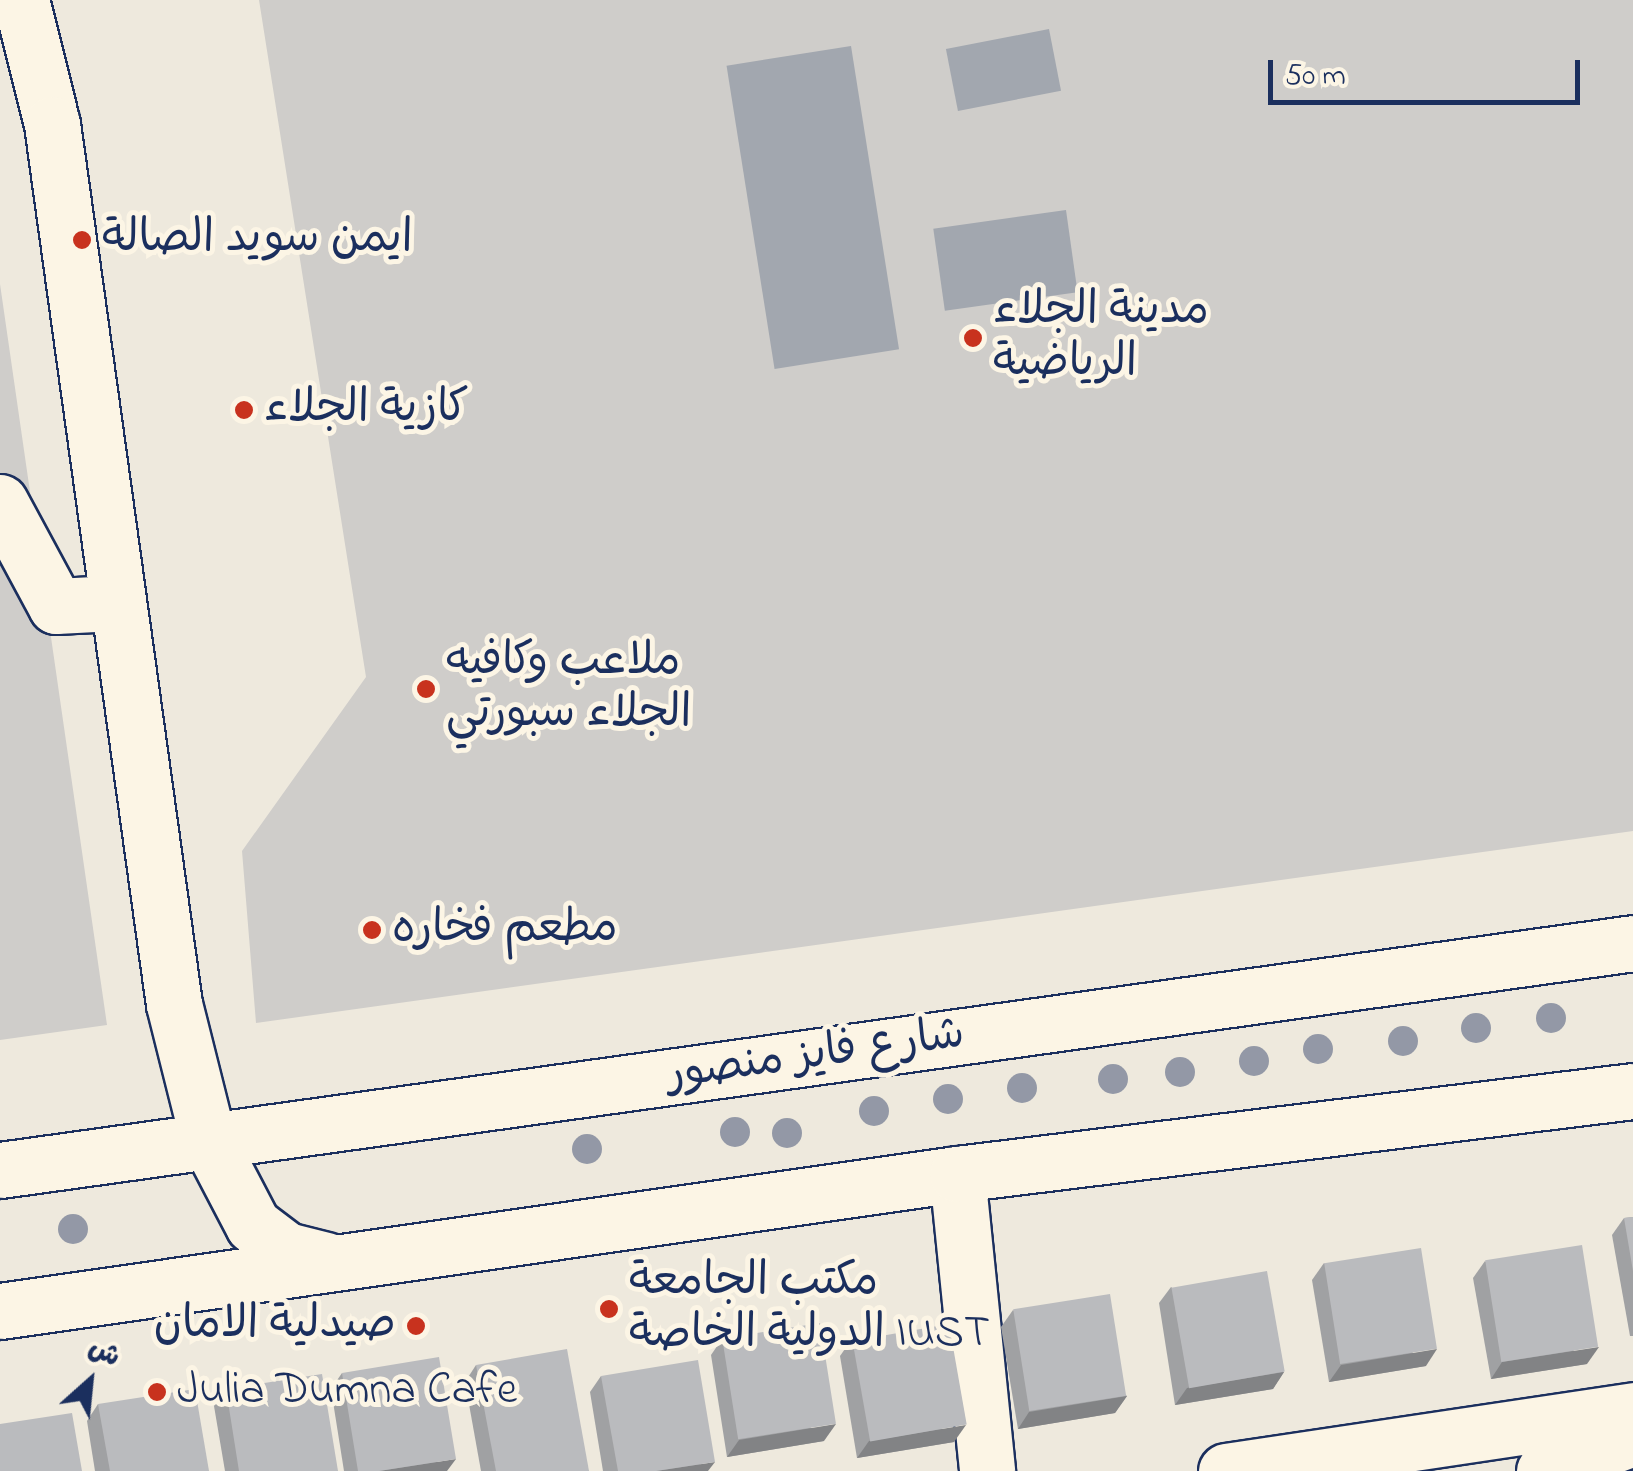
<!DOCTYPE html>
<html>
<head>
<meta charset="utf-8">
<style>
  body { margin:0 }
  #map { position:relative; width:1633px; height:1471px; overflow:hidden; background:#eee9dd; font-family:"Indie Flower","Playpen Sans Arabic",sans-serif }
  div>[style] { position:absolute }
  .green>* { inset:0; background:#cfcdca }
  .water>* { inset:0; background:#a2a7af; transform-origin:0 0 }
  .roads { filter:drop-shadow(2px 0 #1b2f5e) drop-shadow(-2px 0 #1b2f5e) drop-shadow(0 2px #1b2f5e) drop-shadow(0 -2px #1b2f5e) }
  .minor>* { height:55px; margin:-27.5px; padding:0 27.5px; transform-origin:27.5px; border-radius:27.5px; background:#fcf5e5 }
  .major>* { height:55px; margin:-27.5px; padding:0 27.5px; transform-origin:27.5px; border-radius:27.5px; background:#fcf5e5 }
  .highway>* { height:55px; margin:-27.5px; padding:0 27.5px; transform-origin:27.5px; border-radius:27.5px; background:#fcf5e5 }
  .trees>* { width:30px; height:30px; margin:-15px; border-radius:50%; background:#9398a6 }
  .wall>* { inset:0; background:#a0a1a3 }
  .shaded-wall>* { inset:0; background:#828385 }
  .building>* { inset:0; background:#babbbe; transform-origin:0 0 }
  .dots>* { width:28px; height:28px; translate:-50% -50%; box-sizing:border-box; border:5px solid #fcf5e5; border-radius:50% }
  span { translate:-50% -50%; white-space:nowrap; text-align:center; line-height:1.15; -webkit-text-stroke:10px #fcf5e5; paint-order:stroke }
  .poi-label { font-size:45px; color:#1b2f5e }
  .left { translate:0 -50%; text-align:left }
  .right { translate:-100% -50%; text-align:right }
  .street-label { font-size:45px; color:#1b2f5e }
  .north { position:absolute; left:40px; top:1331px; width:100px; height:100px; -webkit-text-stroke:8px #fcf5e5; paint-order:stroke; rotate:27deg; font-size:28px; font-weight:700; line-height:40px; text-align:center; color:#1b2f5e }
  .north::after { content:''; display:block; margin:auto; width:35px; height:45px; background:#1b2f5e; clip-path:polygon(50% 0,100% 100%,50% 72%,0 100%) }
  .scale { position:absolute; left:1268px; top:60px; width:312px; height:45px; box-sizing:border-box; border:5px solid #1b2f5e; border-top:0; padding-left:12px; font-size:30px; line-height:35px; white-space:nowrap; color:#1b2f5e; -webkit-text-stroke:8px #fcf5e5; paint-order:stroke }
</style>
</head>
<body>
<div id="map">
  <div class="green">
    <div style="clip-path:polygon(259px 0,1633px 0,1633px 831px,256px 1023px,242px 851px,366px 677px)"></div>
    <div style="clip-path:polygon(0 284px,107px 1025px,0 1040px)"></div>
  </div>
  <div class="water">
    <div style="left:1049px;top:29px;width:63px;height:105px;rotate:79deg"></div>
    <div style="left:851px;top:46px;width:307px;height:126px;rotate:81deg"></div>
    <div style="left:1066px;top:210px;width:83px;height:134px;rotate:82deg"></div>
  </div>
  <div class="roads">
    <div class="minor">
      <div style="left:0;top:502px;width:118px;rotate:61.7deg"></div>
      <div style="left:56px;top:606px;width:58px;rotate:-3deg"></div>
      <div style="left:957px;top:1174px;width:299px;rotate:84.2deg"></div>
      <div style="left:1226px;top:1471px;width:412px;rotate:-8.5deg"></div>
      <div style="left:1544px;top:1471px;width:95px;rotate:-20.3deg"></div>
    </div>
    <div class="major">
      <div style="left:21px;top:0;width:128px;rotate:76deg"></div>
      <div style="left:52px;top:124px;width:888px;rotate:82.11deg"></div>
      <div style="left:174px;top:1004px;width:139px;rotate:75.9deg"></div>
    </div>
    <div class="highway">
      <div style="left:208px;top:1139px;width:97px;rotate:62.4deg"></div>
      <div style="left:253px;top:1225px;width:41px;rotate:37.1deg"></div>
      <div style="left:286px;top:1250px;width:41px;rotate:14deg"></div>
      <div style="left:0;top:1170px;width:1649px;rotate:-7.91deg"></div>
      <div style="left:0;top:1311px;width:967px;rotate:-8.15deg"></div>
      <div style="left:957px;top:1174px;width:681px;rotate:-7deg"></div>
    </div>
  </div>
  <div class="trees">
    <div style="left:1551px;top:1018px"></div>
    <div style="left:1476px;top:1028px"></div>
    <div style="left:1403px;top:1041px"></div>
    <div style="left:1318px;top:1049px"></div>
    <div style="left:1254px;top:1061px"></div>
    <div style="left:1180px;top:1072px"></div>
    <div style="left:1113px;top:1079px"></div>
    <div style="left:1022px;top:1088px"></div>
    <div style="left:948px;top:1099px"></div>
    <div style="left:874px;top:1111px"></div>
    <div style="left:735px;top:1132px"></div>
    <div style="left:787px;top:1133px"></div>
    <div style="left:587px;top:1149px"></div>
    <div style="left:73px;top:1229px"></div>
  </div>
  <div class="wall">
    <div style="clip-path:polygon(1633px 1217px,1633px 1336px,1630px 1336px,1612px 1235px,1624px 1218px)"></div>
    <div style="clip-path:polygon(1485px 1261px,1587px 1364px,1491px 1379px,1473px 1278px)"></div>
    <div style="clip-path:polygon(1324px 1263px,1426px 1366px,1329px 1382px,1312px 1280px)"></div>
    <div style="clip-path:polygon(1171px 1287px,1284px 1372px,1273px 1389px,1175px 1405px,1159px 1303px)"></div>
    <div style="clip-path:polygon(1013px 1310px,1127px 1396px,1115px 1413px,1018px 1429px,1001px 1327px)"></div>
    <div style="clip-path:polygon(722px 1339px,824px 1441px,727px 1457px,711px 1355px)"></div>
    <div style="clip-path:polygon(852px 1339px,954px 1442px,857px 1458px,840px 1356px)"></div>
    <div style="clip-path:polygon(476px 1365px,589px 1471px,481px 1471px,465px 1382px)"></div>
    <div style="clip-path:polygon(342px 1373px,447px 1471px,344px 1471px,331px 1389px)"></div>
    <div style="clip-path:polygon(601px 1376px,708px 1471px,603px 1471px,590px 1392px)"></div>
    <div style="clip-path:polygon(226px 1389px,338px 1471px,225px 1471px,214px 1406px)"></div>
    <div style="clip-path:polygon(98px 1404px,209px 1471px,95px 1471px,87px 1421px)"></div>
  </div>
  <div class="shaded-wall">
    <div style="clip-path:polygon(1599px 1347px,1587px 1364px,1491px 1379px,1502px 1362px)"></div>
    <div style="clip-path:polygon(1437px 1349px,1426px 1366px,1329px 1382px,1341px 1365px)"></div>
    <div style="clip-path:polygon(1284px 1372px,1273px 1389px,1175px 1405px,1187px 1388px)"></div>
    <div style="clip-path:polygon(1127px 1396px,1115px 1413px,1018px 1429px,1029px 1412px)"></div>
    <div style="clip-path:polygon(836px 1424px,824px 1441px,727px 1457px,739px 1440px)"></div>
    <div style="clip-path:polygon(966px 1425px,954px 1442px,857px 1458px,869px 1441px)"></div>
    <div style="clip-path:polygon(456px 1459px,447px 1471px,379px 1471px)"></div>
    <div style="clip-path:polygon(715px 1462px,708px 1471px,656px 1471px)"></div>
  </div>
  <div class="building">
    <div style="clip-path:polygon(1633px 1217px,1633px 1271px,1624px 1218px)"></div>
    <div style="left:1582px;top:1245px;width:103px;height:98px;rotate:81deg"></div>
    <div style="left:1421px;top:1248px;width:102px;height:98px;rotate:81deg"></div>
    <div style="left:1267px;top:1271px;width:102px;height:97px;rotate:80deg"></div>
    <div style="left:1110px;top:1294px;width:103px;height:98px;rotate:81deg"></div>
    <div style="left:820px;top:1323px;width:102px;height:99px;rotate:81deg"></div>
    <div style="left:949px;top:1324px;width:102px;height:98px;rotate:80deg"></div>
    <div style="clip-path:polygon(567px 1349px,589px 1471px,496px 1471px,476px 1365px)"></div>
    <div style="clip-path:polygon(439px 1357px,456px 1459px,379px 1471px,358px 1471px,342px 1373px)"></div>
    <div style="clip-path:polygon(698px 1360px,715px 1462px,656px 1471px,618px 1471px,601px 1376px)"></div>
    <div style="clip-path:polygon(322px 1374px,338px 1471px,239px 1471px,226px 1389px)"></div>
    <div style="clip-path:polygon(195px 1389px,209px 1471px,110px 1471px,98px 1404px)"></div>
    <div style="clip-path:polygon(72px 1413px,82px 1471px,0 1471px,0 1424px)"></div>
  </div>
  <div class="dots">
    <div style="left:82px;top:240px;background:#c8321e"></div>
    <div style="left:973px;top:338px;background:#c8321e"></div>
    <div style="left:244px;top:410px;background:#c8321e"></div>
    <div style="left:426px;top:689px;background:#c8321e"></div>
    <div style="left:372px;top:930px;background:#c8321e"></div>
    <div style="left:609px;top:1309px;background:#c8321e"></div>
    <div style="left:416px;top:1326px;background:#c8321e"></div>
    <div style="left:157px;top:1392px;background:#c8321e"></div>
  </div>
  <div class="poi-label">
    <span class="left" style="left:102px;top:240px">ايمن سويد الصالة</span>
    <span class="left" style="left:993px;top:338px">مدينة الجلاء<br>الرياضية</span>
    <span class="left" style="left:264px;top:410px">كازية الجلاء</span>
    <span class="left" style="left:446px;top:689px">ملاعب وكافيه<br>الجلاء سبورتي</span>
    <span class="left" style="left:392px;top:930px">مطعم فخاره</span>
    <span class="left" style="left:629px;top:1309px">مكتب الجامعة<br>الدولية الخاصة IUST</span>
    <span class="right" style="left:396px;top:1326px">صيدلية الامان</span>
    <span class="left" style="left:177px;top:1392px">Julia Dumna Cafe</span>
  </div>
  <div class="street-label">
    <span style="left:816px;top:1056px;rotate:-8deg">شارع فايز منصور</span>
  </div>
  <div class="north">ش</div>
  <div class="scale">50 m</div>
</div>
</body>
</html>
